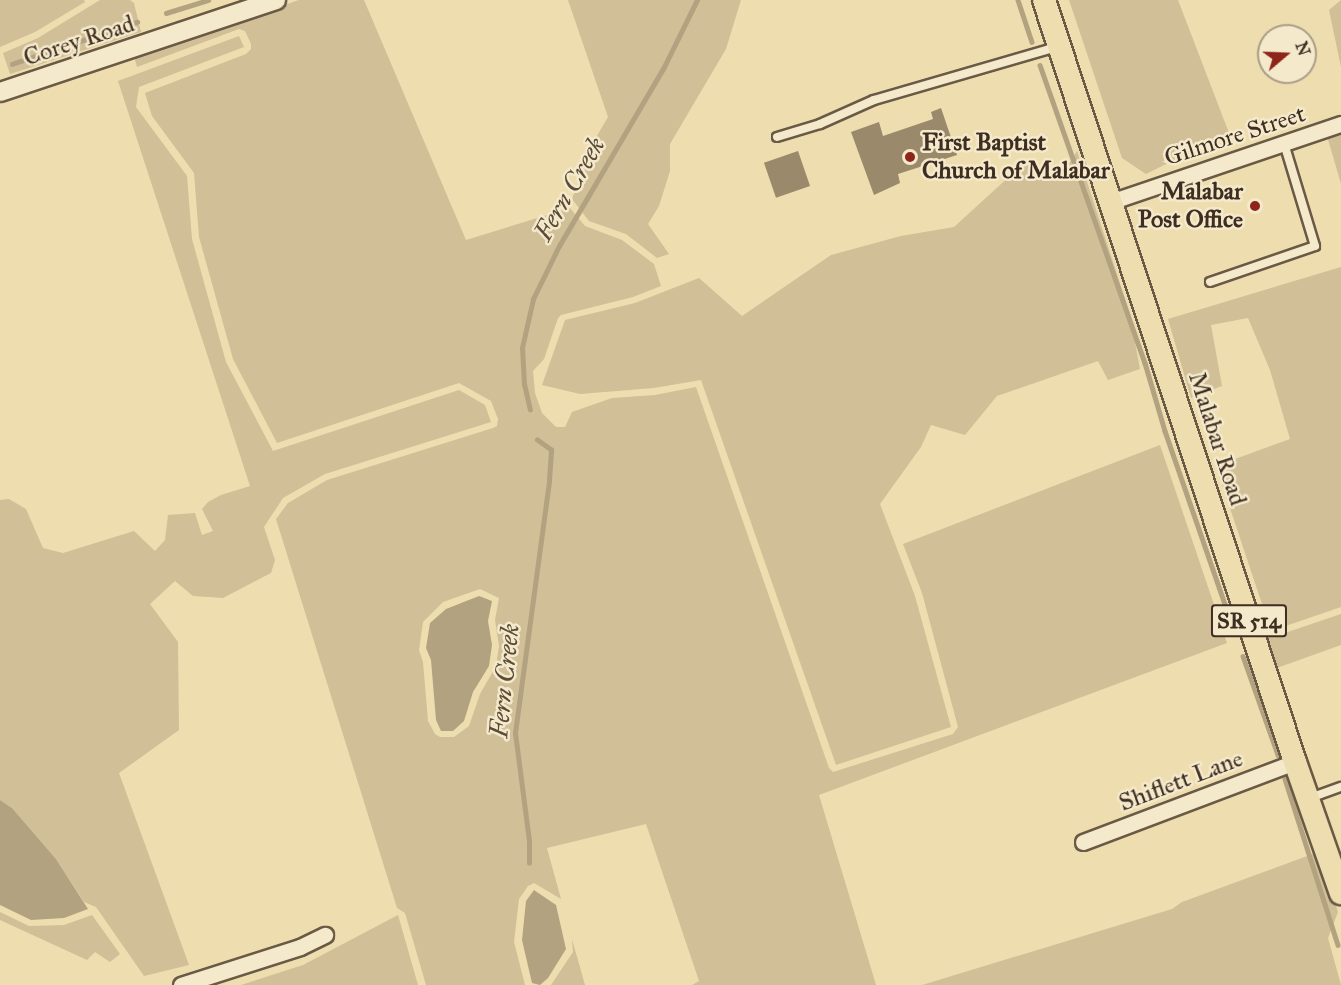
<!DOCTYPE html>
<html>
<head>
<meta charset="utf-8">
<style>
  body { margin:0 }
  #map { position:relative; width:1341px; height:985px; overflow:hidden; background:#eeddaf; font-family:"IM FELL Great Primer",serif }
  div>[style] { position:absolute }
  .green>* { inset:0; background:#d0bf97 }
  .water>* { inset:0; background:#b2a27f }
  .stream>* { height:4.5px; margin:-2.25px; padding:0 2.25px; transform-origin:2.25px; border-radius:2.25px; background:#b2a27f }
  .building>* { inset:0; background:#9a896b; transform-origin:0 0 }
  .roads { filter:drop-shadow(2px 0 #6a5a45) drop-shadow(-2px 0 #6a5a45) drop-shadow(0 2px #6a5a45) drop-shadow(0 -2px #6a5a45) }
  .service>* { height:8px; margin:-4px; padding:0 4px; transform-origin:4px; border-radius:4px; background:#f4e9cb }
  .minor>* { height:15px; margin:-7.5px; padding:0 7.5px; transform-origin:7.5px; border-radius:7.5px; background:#f4e9cb }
  .tertiary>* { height:18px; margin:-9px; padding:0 9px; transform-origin:9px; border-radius:9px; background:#f4e9cb }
  .primary>* { height:22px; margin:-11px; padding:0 11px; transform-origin:11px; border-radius:11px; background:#eeddaf }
  .dots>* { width:16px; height:16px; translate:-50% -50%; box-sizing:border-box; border:3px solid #f4e9cb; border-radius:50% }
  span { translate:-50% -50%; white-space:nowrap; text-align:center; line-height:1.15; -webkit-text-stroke:5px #f4e9cb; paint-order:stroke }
  .shield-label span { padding:2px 4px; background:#f4e9cb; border:2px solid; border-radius:4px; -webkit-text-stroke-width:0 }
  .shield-label { font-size:22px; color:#3e2e22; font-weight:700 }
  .street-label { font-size:24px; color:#3e2e22 }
  .poi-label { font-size:24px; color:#3e2e22; font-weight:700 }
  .left { translate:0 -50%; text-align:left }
  .right { translate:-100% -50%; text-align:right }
  .water-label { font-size:26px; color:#5b4b39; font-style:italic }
  .north { position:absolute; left:1257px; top:24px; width:60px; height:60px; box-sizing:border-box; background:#f4e9cb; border:2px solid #ab9e87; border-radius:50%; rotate:71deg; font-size:16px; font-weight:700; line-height:24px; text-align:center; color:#3e2e22 }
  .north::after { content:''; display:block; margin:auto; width:21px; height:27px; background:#8f2418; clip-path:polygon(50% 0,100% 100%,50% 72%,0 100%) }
</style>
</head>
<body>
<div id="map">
  <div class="green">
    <div style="clip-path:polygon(0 0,84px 0,85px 2px,35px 32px,0 47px)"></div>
    <div style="clip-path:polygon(100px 0,130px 0,134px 3px,141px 32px,10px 74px,3px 53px,38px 38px)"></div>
    <div style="clip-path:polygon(evenodd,299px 0,364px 0,466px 240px,570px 208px,585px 226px,622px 240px,654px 264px,661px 286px,633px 297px,561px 315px,558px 318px,544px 359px,533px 371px,535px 393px,542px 413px,556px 427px,565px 427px,572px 412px,612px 398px,655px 395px,696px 387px,829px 768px,833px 772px,953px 734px,958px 727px,922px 593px,903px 544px,1160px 445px,1227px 643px,819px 795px,876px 985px,692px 985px,699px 981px,646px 824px,547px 848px,561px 899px,534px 883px,528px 886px,519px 899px,514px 942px,525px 985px,426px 985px,405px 913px,397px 908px,276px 519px,288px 503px,327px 480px,493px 428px,497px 426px,498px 419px,491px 401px,459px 383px,277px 443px,233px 359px,199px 237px,194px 173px,152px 116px,145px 93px,246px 54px,251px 49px,251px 44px,245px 31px,239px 29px,137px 67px,134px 56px,299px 0,480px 589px,499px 598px,495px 620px,499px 646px,496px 666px,480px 694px,469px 726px,454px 737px,440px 737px,435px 734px,428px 721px,423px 662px,419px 650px,423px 622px,443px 602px,480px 589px)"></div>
    <div style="clip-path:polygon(568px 0,741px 0,726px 49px,670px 144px,670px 171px,659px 206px,648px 224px,669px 254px,657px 258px,626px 234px,589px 221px,572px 199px,594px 141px,608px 117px)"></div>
    <div style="clip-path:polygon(1069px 0,1178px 0,1229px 133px,1146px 174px,1122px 158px)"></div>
    <div style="clip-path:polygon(1341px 0,1341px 67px,1329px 10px)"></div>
    <div style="clip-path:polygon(239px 36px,244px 47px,139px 87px,136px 107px,187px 176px,192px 239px,226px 362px,273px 451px,459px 390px,485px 405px,491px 422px,325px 474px,283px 498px,264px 527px,275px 560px,271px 573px,223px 598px,193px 596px,175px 581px,150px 604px,178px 642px,179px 730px,119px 773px,189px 965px,144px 976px,96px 907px,84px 902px,56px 859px,12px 808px,0 800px,0 500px,9px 499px,26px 509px,43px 548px,63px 553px,134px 531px,155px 551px,165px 540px,168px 515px,195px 513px,202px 535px,213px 531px,202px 509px,208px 502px,221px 495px,250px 486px,118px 81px)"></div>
    <div style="clip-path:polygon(1341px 131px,1341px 184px,1327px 136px)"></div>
    <div style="clip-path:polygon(1077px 151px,1129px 311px,1140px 369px,1108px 380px,1098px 361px,997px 396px,965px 435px,931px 425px,921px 447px,880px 504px,915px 596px,951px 727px,836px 765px,701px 380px,654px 388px,580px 394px,542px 385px,565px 320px,635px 303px,699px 278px,742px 316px,831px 255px,901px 236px,954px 227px,1023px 164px,1061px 176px)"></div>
    <div style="clip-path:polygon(1341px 267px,1341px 607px,1271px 631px,1216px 466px,1290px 439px,1270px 370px,1248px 318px,1211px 325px,1222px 386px,1191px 398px,1168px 319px)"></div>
    <div style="clip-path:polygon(1341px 614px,1341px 645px,1274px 669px,1259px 619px,1265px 635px,1273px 637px)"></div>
    <div style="clip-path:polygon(1318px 852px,1338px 912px,1328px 938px,1341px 985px,922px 985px,1172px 909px,1182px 902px)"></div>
    <div style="clip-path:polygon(0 912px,29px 926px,64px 925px,92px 915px,120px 954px,110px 962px,95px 952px,87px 960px,0 920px)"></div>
    <div style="clip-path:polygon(398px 915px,418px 985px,241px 985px,303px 965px)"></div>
    <div style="clip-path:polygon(572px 939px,585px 985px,551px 985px,573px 952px)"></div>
  </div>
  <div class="water">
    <div style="clip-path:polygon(479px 596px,492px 601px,488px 621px,492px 645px,489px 666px,473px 692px,464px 721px,453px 731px,441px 731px,436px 720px,431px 660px,426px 648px,430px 623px,446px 609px)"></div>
    <div style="clip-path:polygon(0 800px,12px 808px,56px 859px,88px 909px,64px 918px,31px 920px,0 905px)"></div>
    <div style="clip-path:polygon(534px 890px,556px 905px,566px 949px,548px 978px,540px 985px,532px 983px,522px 940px,526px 901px)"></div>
  </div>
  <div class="stream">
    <div style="left:1018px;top:0;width:44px;rotate:71.6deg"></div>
    <div style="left:166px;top:13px;width:44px;rotate:-17.2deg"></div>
    <div style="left:12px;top:64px;width:132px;rotate:-18.6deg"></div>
    <div style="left:1040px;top:65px;width:316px;rotate:70.6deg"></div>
    <div style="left:1145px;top:363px;width:71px;rotate:73.6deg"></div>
    <div style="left:1165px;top:431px;width:214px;rotate:70.9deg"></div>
    <div style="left:530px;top:410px;width:26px;rotate:-103deg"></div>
    <div style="left:524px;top:385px;width:37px;rotate:-93deg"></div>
    <div style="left:522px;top:348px;width:50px;rotate:-77.3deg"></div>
    <div style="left:533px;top:299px;width:59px;rotate:-63.9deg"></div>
    <div style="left:559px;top:246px;width:205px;rotate:-59.6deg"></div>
    <div style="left:663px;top:69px;width:77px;rotate:-63.8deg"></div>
    <div style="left:1243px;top:656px;width:105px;rotate:70.5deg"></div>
    <div style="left:1285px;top:779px;width:174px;rotate:72.3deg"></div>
    <div style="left:529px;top:863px;width:22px;rotate:-90deg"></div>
    <div style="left:529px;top:841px;width:109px;rotate:-97.4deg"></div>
    <div style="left:515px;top:733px;width:255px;rotate:-82.3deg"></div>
    <div style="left:549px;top:480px;width:30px;rotate:-86deg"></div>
    <div style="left:551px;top:450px;width:17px;rotate:-144deg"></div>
  </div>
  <div class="building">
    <div style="clip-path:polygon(941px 108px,957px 155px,898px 174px,900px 183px,874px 195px,851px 132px,879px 122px,883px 136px,933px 119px,931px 112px)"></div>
    <div style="left:798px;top:151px;width:37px;height:36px;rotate:71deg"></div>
  </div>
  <div class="roads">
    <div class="service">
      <div style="left:777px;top:137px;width:45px;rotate:-16.8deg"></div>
      <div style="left:820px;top:124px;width:59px;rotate:-24deg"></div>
      <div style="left:874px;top:100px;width:191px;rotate:-16.2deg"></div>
      <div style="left:1210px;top:282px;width:111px;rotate:-18.9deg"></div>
      <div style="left:1315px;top:246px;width:108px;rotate:-106.8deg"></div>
      <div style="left:1310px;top:798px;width:33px;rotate:-20deg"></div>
    </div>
    <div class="minor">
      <div style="left:1110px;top:202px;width:244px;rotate:-18.7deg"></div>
      <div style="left:1083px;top:842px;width:227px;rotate:-20.7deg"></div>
      <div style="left:181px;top:985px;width:125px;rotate:-17.7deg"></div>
      <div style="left:300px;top:947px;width:28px;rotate:-26deg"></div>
    </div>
    <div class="tertiary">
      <div style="left:0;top:92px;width:291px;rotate:-18.4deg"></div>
    </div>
    <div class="primary">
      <div style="left:1044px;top:0;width:802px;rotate:71.77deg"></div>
      <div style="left:1295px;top:762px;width:139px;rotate:70.7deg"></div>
    </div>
  </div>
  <div class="dots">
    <div style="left:910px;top:157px;background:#8f2418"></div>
    <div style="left:1255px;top:206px;background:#8f2418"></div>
  </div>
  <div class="shield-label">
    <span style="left:1249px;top:621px">SR 514</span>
  </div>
  <div class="street-label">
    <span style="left:79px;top:41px;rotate:-18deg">Corey Road</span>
    <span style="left:1235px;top:136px;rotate:-18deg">Gilmore Street</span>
    <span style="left:1217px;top:439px;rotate:72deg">Malabar Road</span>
    <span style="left:1181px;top:781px;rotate:-21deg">Shiflett Lane</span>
  </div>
  <div class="poi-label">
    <span class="left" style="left:922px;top:157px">First Baptist<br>Church of Malabar</span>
    <span class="right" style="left:1243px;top:206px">Malabar<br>Post Office</span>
  </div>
  <div class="water-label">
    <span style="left:570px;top:189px;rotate:-60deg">Fern Creek</span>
    <span style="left:505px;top:681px;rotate:-84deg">Fern Creek</span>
  </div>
  <div class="north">N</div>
</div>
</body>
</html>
